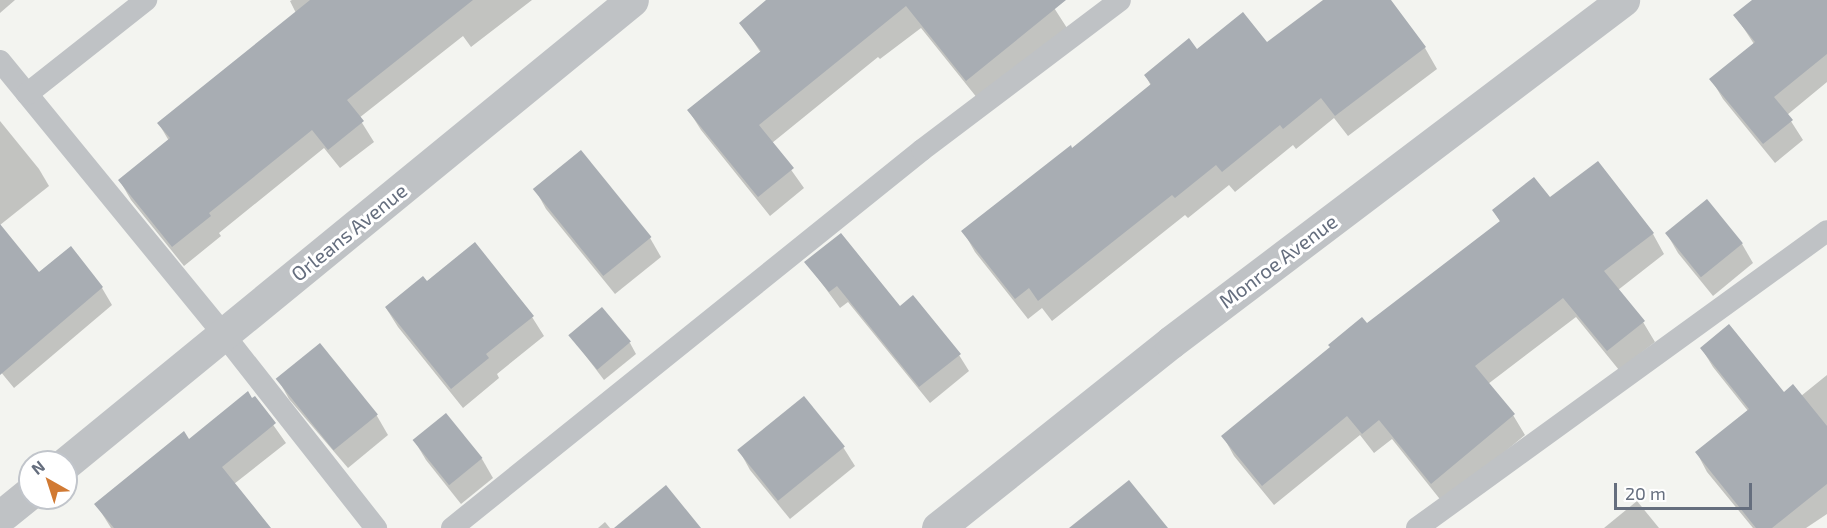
<!DOCTYPE html>
<html>
<head>
<meta charset="utf-8">
<style>
  body { margin:0 }
  #map { position:relative; width:1827px; height:528px; overflow:hidden; background:#f3f4f0; font-family:"Exo 2",sans-serif }
  div>[style] { position:absolute }
  .shadow>* { inset:0; background:#0003 }
  .building>* { inset:0; background:#a8adb3; transform-origin:0 0 }
  .service>* { height:22px; margin:-11px; padding:0 11px; transform-origin:11px; border-radius:11px; background:#bfc2c5 }
  .minor>* { height:33px; margin:-16.5px; padding:0 16.5px; transform-origin:16.5px; border-radius:16.5px; background:#bfc2c5 }
  span { translate:-50% -50%; white-space:nowrap; text-align:center; line-height:1.15; -webkit-text-stroke:6px #fff; paint-order:stroke }
  .street-label { font-size:20px; color:#656e7e }
  .north { position:absolute; left:18px; top:450px; width:60px; height:60px; box-sizing:border-box; background:#fff; border:2px solid #c1c5cb; border-radius:50%; rotate:321deg; font-size:16px; font-weight:700; line-height:24px; text-align:center; color:#656e7e }
  .north::after { content:''; display:block; margin:auto; width:21px; height:27px; background:#d17a33; clip-path:polygon(50% 0,100% 100%,50% 72%,0 100%) }
  .scale { position:absolute; left:1614px; top:483px; width:138px; height:27px; box-sizing:border-box; border:3px solid #656e7e; border-top:0; padding-left:8px; font-size:18px; line-height:21px; white-space:nowrap; color:#656e7e; -webkit-text-stroke:4px #fff; paint-order:stroke }
</style>
</head>
<body>
<div id="map">
  <div class="shadow">
    <div style="clip-path:polygon(0 0,15px 0,0 13px)"></div>
    <div style="clip-path:polygon(292px 0,532px 0,471px 47px,463px 36px,359px 118px,374px 142px,340px 168px,324px 148px,219px 233px,221px 236px,184px 266px,131px 200px,120px 181px,169px 141px,159px 124px,296px 13px,290px 1px)"></div>
    <div style="clip-path:polygon(769px 0,1049px 0,1067px 28px,978px 99px,921px 28px,880px 59px,878px 57px,772px 143px,804px 188px,770px 216px,701px 130px,689px 111px,761px 53px,741px 23px)"></div>
    <div style="clip-path:polygon(1325px 0,1389px 0,1425px 48px,1437px 69px,1348px 136px,1334px 118px,1296px 149px,1293px 145px,1235px 192px,1229px 185px,1188px 218px,1185px 215px,1052px 321px,1042px 308px,1028px 319px,975px 252px,963px 231px,1072px 150px,1151px 86px,1146px 76px,1197px 51px,1267px 44px)"></div>
    <div style="clip-path:polygon(1755px 0,1827px 0,1827px 82px,1787px 115px,1803px 140px,1775px 163px,1723px 99px,1711px 79px,1754px 44px,1735px 15px)"></div>
    <div style="clip-path:polygon(0 121px,39px 169px,49px 186px,0 225px)"></div>
    <div style="clip-path:polygon(1598px 163px,1653px 234px,1664px 254px,1618px 290px,1643px 322px,1655px 342px,1619px 370px,1576px 317px,1488px 384px,1513px 415px,1525px 435px,1443px 503px,1392px 439px,1374px 453px,1360px 435px,1274px 505px,1234px 456px,1223px 436px,1501px 223px,1493px 210px,1550px 199px)"></div>
    <div style="clip-path:polygon(535px 189px,650px 238px,661px 257px,615px 294px,546px 209px)"></div>
    <div style="clip-path:polygon(1707px 201px,1742px 244px,1753px 263px,1713px 296px,1678px 253px,1667px 234px)"></div>
    <div style="clip-path:polygon(0 227px,38px 274px,102px 288px,112px 305px,14px 388px,0 371px)"></div>
    <div style="clip-path:polygon(806px 262px,900px 308px,959px 355px,969px 371px,930px 403px,848px 302px,840px 308px)"></div>
    <div style="clip-path:polygon(427px 283px,532px 317px,544px 336px,497px 374px,499px 378px,463px 408px,398px 327px,386px 308px)"></div>
    <div style="clip-path:polygon(570px 335px,630px 343px,636px 354px,604px 380px)"></div>
    <div style="clip-path:polygon(320px 345px,377px 416px,388px 435px,348px 468px,289px 399px,278px 379px)"></div>
    <div style="clip-path:polygon(1702px 349px,1784px 394px,1801px 396px,1827px 375px,1827px 514px,1806px 528px,1753px 528px,1707px 472px,1697px 453px,1748px 411px,1713px 367px)"></div>
    <div style="clip-path:polygon(254px 398px,286px 443px,234px 484px,269px 528px,111px 528px,96px 504px)"></div>
    <div style="clip-path:polygon(414px 440px,482px 459px,493px 478px,461px 504px,426px 460px)"></div>
    <div style="clip-path:polygon(843px 447px,855px 466px,790px 519px,750px 470px,739px 450px)"></div>
    <div style="clip-path:polygon(1637px 501px,1659px 528px,1604px 528px)"></div>
    <div style="clip-path:polygon(605px 522px,610px 528px,598px 528px)"></div>
  </div>
  <div class="building">
    <div style="clip-path:polygon(310px 0,473px 0,347px 100px,364px 121px,328px 150px,312px 130px,209px 213px,211px 216px,172px 247px,118px 180px,170px 138px,157px 123px)"></div>
    <div style="clip-path:polygon(766px 0,1066px 0,966px 81px,906px 6px,759px 125px,794px 168px,758px 197px,687px 110px,761px 51px,739px 23px)"></div>
    <div style="clip-path:polygon(1323px 0,1391px 0,1426px 47px,1335px 116px,1321px 98px,1283px 129px,1280px 125px,1222px 172px,1216px 165px,1175px 198px,1172px 195px,1038px 301px,1029px 288px,1015px 299px,961px 231px,1071px 145px,1072px 148px,1151px 84px,1144px 75px,1189px 38px,1197px 49px,1243px 12px,1267px 42px)"></div>
    <div style="clip-path:polygon(1752px 0,1827px 0,1827px 54px,1774px 97px,1793px 120px,1763px 144px,1709px 79px,1755px 42px,1733px 15px)"></div>
    <div style="left:581px;top:150px;width:112px;height:62px;rotate:51deg"></div>
    <div style="clip-path:polygon(1598px 161px,1654px 233px,1604px 271px,1645px 321px,1607px 351px,1563px 298px,1475px 366px,1515px 414px,1431px 484px,1379px 420px,1362px 434px,1347px 416px,1262px 486px,1221px 436px,1330px 347px,1328px 345px,1362px 317px,1367px 323px,1500px 221px,1492px 210px,1534px 177px,1550px 197px)"></div>
    <div style="left:1707px;top:199px;width:57px;height:54px;rotate:51deg"></div>
    <div style="clip-path:polygon(0 224px,39px 272px,71px 246px,103px 287px,0 375px)"></div>
    <div style="clip-path:polygon(841px 233px,900px 306px,913px 295px,961px 354px,919px 387px,837px 286px,829px 292px,804px 262px)"></div>
    <div style="clip-path:polygon(475px 242px,534px 316px,486px 354px,489px 358px,451px 389px,385px 307px,423px 276px,427px 281px)"></div>
    <div style="left:602px;top:307px;width:45px;height:44px;rotate:50deg"></div>
    <div style="clip-path:polygon(1729px 324px,1784px 392px,1793px 384px,1827px 426px,1827px 484px,1772px 528px,1756px 528px,1695px 452px,1749px 409px,1700px 348px)"></div>
    <div style="left:320px;top:343px;width:92px;height:57px;rotate:51deg"></div>
    <div style="clip-path:polygon(248px 391px,252px 398px,255px 396px,276px 423px,222px 467px,271px 528px,114px 528px,94px 504px,184px 431px,189px 439px)"></div>
    <div style="left:804px;top:396px;width:65px;height:86px;rotate:51deg"></div>
    <div style="left:446px;top:413px;width:58px;height:43px;rotate:51deg"></div>
    <div style="clip-path:polygon(1129px 480px,1168px 528px,1069px 528px)"></div>
    <div style="clip-path:polygon(666px 485px,701px 528px,614px 528px)"></div>
  </div>
  <div class="service">
    <div style="left:0;top:61px;width:354px;rotate:50.7deg"></div>
    <div style="left:224px;top:335px;width:246px;rotate:51.8deg"></div>
    <div style="left:27px;top:94px;width:152px;rotate:-38.3deg"></div>
    <div style="left:452px;top:528px;width:603px;rotate:-38.81deg"></div>
    <div style="left:922px;top:150px;width:248px;rotate:-37.1deg"></div>
    <div style="left:1417px;top:528px;width:506px;rotate:-35.92deg"></div>
  </div>
  <div class="minor">
    <div style="left:66px;top:463px;width:731px;rotate:-39.28deg"></div>
    <div style="left:5px;top:513px;width:32px;rotate:-39deg"></div>
    <div style="left:938px;top:528px;width:298px;rotate:-38.6deg"></div>
    <div style="left:1171px;top:342px;width:567px;rotate:-37.11deg"></div>
  </div>
  <div class="street-label">
    <span style="left:349px;top:232px;rotate:-39deg">Orleans Avenue</span>
    <span style="left:1278px;top:261px;rotate:-37deg">Monroe Avenue</span>
  </div>
  <div class="north">N</div>
  <div class="scale">20 m</div>
</div>
</body>
</html>
